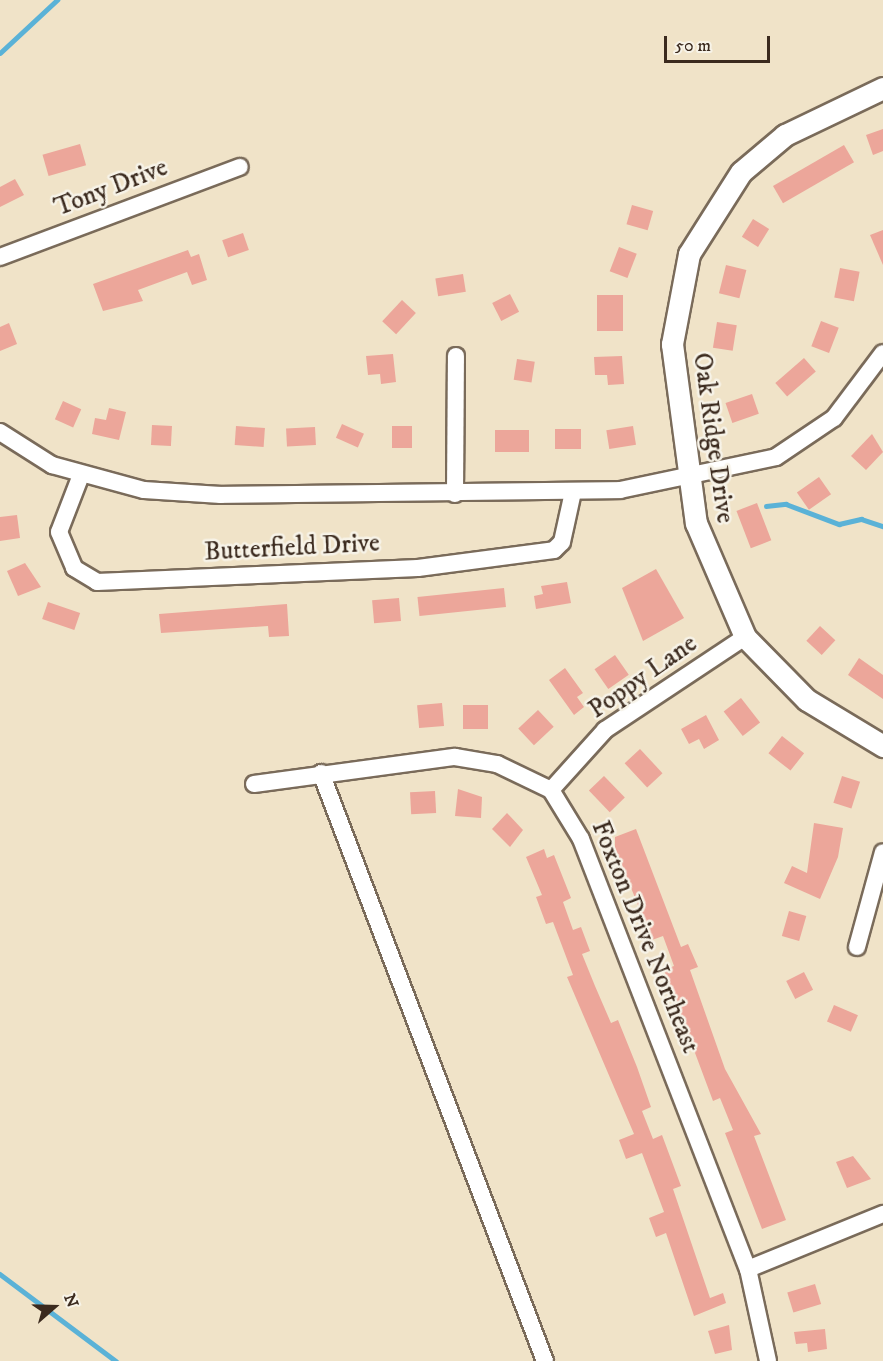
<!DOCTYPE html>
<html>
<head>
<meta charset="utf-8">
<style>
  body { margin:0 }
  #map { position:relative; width:883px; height:1361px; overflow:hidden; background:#f0e3c8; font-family:"IM FELL DW Pica",serif }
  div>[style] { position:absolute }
  .stream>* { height:4.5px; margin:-2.25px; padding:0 2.25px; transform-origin:2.25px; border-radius:2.25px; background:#5ab2d7 }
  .building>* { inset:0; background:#eca69a; transform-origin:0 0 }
  .roads { filter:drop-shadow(2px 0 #7a6b5a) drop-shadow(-2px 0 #7a6b5a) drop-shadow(0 2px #7a6b5a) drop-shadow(0 -2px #7a6b5a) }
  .minor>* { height:16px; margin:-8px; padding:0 8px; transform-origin:8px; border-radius:8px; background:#fff }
  .tertiary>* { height:21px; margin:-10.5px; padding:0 10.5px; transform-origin:10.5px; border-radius:10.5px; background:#fff }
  span { translate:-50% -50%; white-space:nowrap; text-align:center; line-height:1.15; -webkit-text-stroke:5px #f7f3e8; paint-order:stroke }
  .street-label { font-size:26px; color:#3b2a1e }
  .north { position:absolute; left:24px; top:1277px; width:60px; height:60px; -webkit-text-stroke:4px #f7f3e8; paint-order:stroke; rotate:70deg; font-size:16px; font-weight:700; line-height:24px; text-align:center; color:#3b2a1e }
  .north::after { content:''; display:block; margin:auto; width:21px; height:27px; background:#3b2a1e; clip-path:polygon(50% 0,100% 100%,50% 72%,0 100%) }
  .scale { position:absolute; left:664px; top:36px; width:106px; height:27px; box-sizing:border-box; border:3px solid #3b2a1e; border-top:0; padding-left:8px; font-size:18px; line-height:21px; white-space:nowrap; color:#3b2a1e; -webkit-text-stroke:4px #f7f3e8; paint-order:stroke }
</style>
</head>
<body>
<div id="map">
  <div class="stream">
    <div style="left:0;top:53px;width:78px;rotate:-42.9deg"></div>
    <div style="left:766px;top:506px;width:20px;rotate:-6deg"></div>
    <div style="left:786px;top:504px;width:57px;rotate:20.7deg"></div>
    <div style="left:839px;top:524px;width:23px;rotate:-13deg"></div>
    <div style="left:861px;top:519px;width:23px;rotate:18deg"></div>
    <div style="left:0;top:1274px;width:145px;rotate:36.9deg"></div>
  </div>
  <div class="building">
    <div style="clip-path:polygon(883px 129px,883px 151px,873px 155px,866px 135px)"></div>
    <div style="left:80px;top:144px;width:22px;height:39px;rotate:74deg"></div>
    <div style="left:844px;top:145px;width:20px;height:82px;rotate:60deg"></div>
    <div style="clip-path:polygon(15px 179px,24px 195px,0 207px,0 187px)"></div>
    <div style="left:632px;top:205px;width:22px;height:20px;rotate:16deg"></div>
    <div style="left:753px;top:219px;width:19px;height:21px;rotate:32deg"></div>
    <div style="clip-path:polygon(883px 230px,883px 265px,870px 235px)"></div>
    <div style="left:243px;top:233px;width:18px;height:22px;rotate:71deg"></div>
    <div style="left:619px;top:247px;width:19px;height:26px;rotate:21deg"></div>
    <div style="clip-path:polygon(188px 250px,191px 257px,199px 254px,207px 280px,192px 285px,187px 272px,138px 290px,143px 301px,103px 311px,93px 284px)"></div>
    <div style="left:726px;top:265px;width:21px;height:29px;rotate:14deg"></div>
    <div style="left:840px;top:268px;width:20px;height:30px;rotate:11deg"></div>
    <div style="left:463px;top:274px;width:18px;height:28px;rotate:81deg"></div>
    <div style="left:510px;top:294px;width:20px;height:20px;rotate:63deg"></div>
    <div style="left:597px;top:295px;width:26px;height:36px"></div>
    <div style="left:402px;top:300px;width:19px;height:29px;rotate:43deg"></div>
    <div style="left:821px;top:321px;width:19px;height:27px;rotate:21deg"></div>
    <div style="left:717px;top:322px;width:20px;height:26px;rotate:9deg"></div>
    <div style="clip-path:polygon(9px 323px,17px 344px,0 351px,0 327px)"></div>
    <div style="clip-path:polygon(393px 354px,396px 382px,381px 384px,380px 374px,368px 375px,366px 356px)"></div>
    <div style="clip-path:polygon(622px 356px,624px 384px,608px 385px,607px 375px,595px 375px,594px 357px)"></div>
    <div style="left:804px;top:358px;width:18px;height:38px;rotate:49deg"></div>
    <div style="left:517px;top:359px;width:18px;height:21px;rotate:9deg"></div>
    <div style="left:752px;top:394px;width:21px;height:28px;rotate:71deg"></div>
    <div style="left:63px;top:401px;width:20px;height:20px;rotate:24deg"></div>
    <div style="clip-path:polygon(109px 408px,126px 412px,119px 440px,92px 434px,95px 418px,106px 420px)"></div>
    <div style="left:342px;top:424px;width:24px;height:15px;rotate:24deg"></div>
    <div style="left:152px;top:425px;width:20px;height:20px;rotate:3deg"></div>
    <div style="left:236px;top:426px;width:29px;height:19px;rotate:4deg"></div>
    <div style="left:392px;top:426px;width:20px;height:22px"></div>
    <div style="left:633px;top:426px;width:19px;height:27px;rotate:81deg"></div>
    <div style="left:315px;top:427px;width:18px;height:29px;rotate:87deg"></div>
    <div style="left:555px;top:429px;width:26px;height:20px"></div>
    <div style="left:495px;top:430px;width:34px;height:22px"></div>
    <div style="clip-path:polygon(872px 434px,883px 452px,866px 470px,851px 456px)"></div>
    <div style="left:819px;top:477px;width:21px;height:27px;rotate:55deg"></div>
    <div style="left:757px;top:503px;width:40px;height:22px;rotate:69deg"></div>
    <div style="clip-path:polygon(17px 515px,20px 538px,0 541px,0 517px)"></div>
    <div style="clip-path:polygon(25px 563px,41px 587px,18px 596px,7px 571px)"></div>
    <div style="clip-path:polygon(656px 569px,684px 618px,643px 641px,622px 588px)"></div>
    <div style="clip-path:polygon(567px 582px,571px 603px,536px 609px,534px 596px,543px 594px,541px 586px)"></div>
    <div style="left:504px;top:588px;width:19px;height:87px;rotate:84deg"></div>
    <div style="left:399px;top:598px;width:23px;height:27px;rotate:85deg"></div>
    <div style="left:48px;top:602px;width:34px;height:18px;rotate:19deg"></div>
    <div style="clip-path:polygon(287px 604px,289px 636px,269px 637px,268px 626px,161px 633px,159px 614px)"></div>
    <div style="left:820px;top:626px;width:21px;height:20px;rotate:43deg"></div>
    <div style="left:615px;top:655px;width:24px;height:25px;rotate:55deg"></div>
    <div style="clip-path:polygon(859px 658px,883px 675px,883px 699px,848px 675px)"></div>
    <div style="clip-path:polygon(565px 668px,583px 693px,577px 697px,584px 707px,574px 715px,549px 680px)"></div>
    <div style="left:741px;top:698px;width:31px;height:22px;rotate:52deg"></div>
    <div style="left:442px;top:703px;width:23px;height:25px;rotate:85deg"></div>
    <div style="left:463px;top:705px;width:25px;height:24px"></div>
    <div style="left:538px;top:710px;width:23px;height:27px;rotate:47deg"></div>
    <div style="clip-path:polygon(706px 715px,719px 740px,704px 749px,699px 739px,689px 744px,681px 729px)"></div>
    <div style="left:782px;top:736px;width:28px;height:22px;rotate:38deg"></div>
    <div style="left:640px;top:749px;width:33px;height:21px;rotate:47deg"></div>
    <div style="left:604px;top:776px;width:30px;height:21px;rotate:46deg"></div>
    <div style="left:842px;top:776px;width:19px;height:28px;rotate:18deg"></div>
    <div style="clip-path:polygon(458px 789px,482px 797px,481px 818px,455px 816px)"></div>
    <div style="left:435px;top:791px;width:22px;height:25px;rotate:87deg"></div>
    <div style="clip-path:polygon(507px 813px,523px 830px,510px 847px,492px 829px)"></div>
    <div style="clip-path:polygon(814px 823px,843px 828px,838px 857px,820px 899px,784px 883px,792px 866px,807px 873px)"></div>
    <div style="clip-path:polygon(636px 829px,681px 947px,688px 944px,698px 967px,690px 970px,725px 1069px,761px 1134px,754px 1136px,786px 1220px,762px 1229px,725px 1133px,733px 1130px,720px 1098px,713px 1101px,664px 970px,674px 966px,663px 936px,652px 940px,615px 848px,615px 837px)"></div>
    <div style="clip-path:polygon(544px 849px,547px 858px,554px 855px,571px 898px,563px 902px,573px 930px,581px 927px,590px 951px,582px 954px,595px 986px,611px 1023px,618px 1020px,637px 1067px,651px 1107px,642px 1111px,653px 1139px,662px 1135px,681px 1186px,673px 1189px,710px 1298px,723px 1293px,726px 1303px,694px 1316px,666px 1233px,656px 1237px,649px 1218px,664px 1212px,642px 1153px,626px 1159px,619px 1140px,634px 1134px,567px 977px,573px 975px,553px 922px,546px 924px,536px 897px,542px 895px,526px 857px)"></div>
    <div style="left:789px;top:911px;width:18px;height:26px;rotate:16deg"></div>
    <div style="left:804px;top:972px;width:20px;height:20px;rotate:63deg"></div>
    <div style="left:834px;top:1005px;width:26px;height:18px;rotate:23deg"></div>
    <div style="clip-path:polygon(853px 1156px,871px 1179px,847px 1188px,836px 1162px)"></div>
    <div style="left:815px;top:1284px;width:21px;height:29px;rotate:73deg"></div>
    <div style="clip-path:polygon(729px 1325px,732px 1350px,715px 1354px,708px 1331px)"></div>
    <div style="clip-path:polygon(825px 1329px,827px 1349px,808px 1352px,807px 1343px,796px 1344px,794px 1332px)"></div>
  </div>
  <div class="roads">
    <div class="minor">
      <div style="left:0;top:257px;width:256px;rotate:-20.6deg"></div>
      <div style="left:0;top:432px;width:62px;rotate:32.4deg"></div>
      <div style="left:52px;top:465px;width:95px;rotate:15.2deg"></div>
      <div style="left:144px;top:490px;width:77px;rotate:3.7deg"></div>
      <div style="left:221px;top:495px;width:399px;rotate:-0.7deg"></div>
      <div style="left:620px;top:490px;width:159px;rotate:-11.9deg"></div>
      <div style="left:776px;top:457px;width:70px;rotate:-33.9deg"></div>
      <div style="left:834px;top:418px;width:81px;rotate:-53deg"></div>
      <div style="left:81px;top:475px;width:61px;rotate:111.1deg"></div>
      <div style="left:59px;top:532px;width:39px;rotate:67deg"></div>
      <div style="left:74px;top:568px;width:27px;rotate:31deg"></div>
      <div style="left:97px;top:582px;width:321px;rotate:-2.5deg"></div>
      <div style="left:418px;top:568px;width:137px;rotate:-7.5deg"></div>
      <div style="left:554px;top:550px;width:11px;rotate:-45deg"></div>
      <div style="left:562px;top:542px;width:51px;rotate:-77.6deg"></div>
      <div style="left:455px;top:494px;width:138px;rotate:-89.6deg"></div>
      <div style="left:321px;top:773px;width:629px;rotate:69.15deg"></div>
      <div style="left:254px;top:784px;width:203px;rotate:-7.7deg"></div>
      <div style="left:455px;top:757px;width:43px;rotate:9.5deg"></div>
      <div style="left:497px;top:764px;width:60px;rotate:25.7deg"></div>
      <div style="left:551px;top:790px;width:57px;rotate:58.5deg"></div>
      <div style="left:581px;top:839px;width:461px;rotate:68.8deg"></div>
      <div style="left:748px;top:1269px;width:94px;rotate:77.7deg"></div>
      <div style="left:551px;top:790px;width:81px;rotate:-48deg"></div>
      <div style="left:605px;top:730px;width:168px;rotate:-33.6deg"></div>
      <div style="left:857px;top:947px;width:98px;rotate:-74.7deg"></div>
      <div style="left:748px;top:1269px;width:146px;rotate:-22.2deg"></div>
    </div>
    <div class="tertiary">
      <div style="left:883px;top:88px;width:109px;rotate:154.4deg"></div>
      <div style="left:785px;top:135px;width:57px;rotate:139.9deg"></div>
      <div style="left:741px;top:172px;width:97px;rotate:122.4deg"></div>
      <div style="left:689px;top:254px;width:92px;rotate:100.7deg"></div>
      <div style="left:672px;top:344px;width:181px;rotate:82.4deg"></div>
      <div style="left:696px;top:523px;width:124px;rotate:66.7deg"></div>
      <div style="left:745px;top:637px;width:88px;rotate:45.5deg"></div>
      <div style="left:807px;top:700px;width:89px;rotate:31.2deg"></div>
    </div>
  </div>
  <div class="street-label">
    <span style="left:111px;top:188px;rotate:-21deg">Tony Drive</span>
    <span style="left:713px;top:438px;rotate:82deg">Oak Ridge Drive</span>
    <span style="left:292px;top:548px;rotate:-3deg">Butterfield Drive</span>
    <span style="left:643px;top:677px;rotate:-35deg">Poppy Lane</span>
    <span style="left:645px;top:937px;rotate:68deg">Foxton Drive Northeast</span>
  </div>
  <div class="north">N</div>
  <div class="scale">50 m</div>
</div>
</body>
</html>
